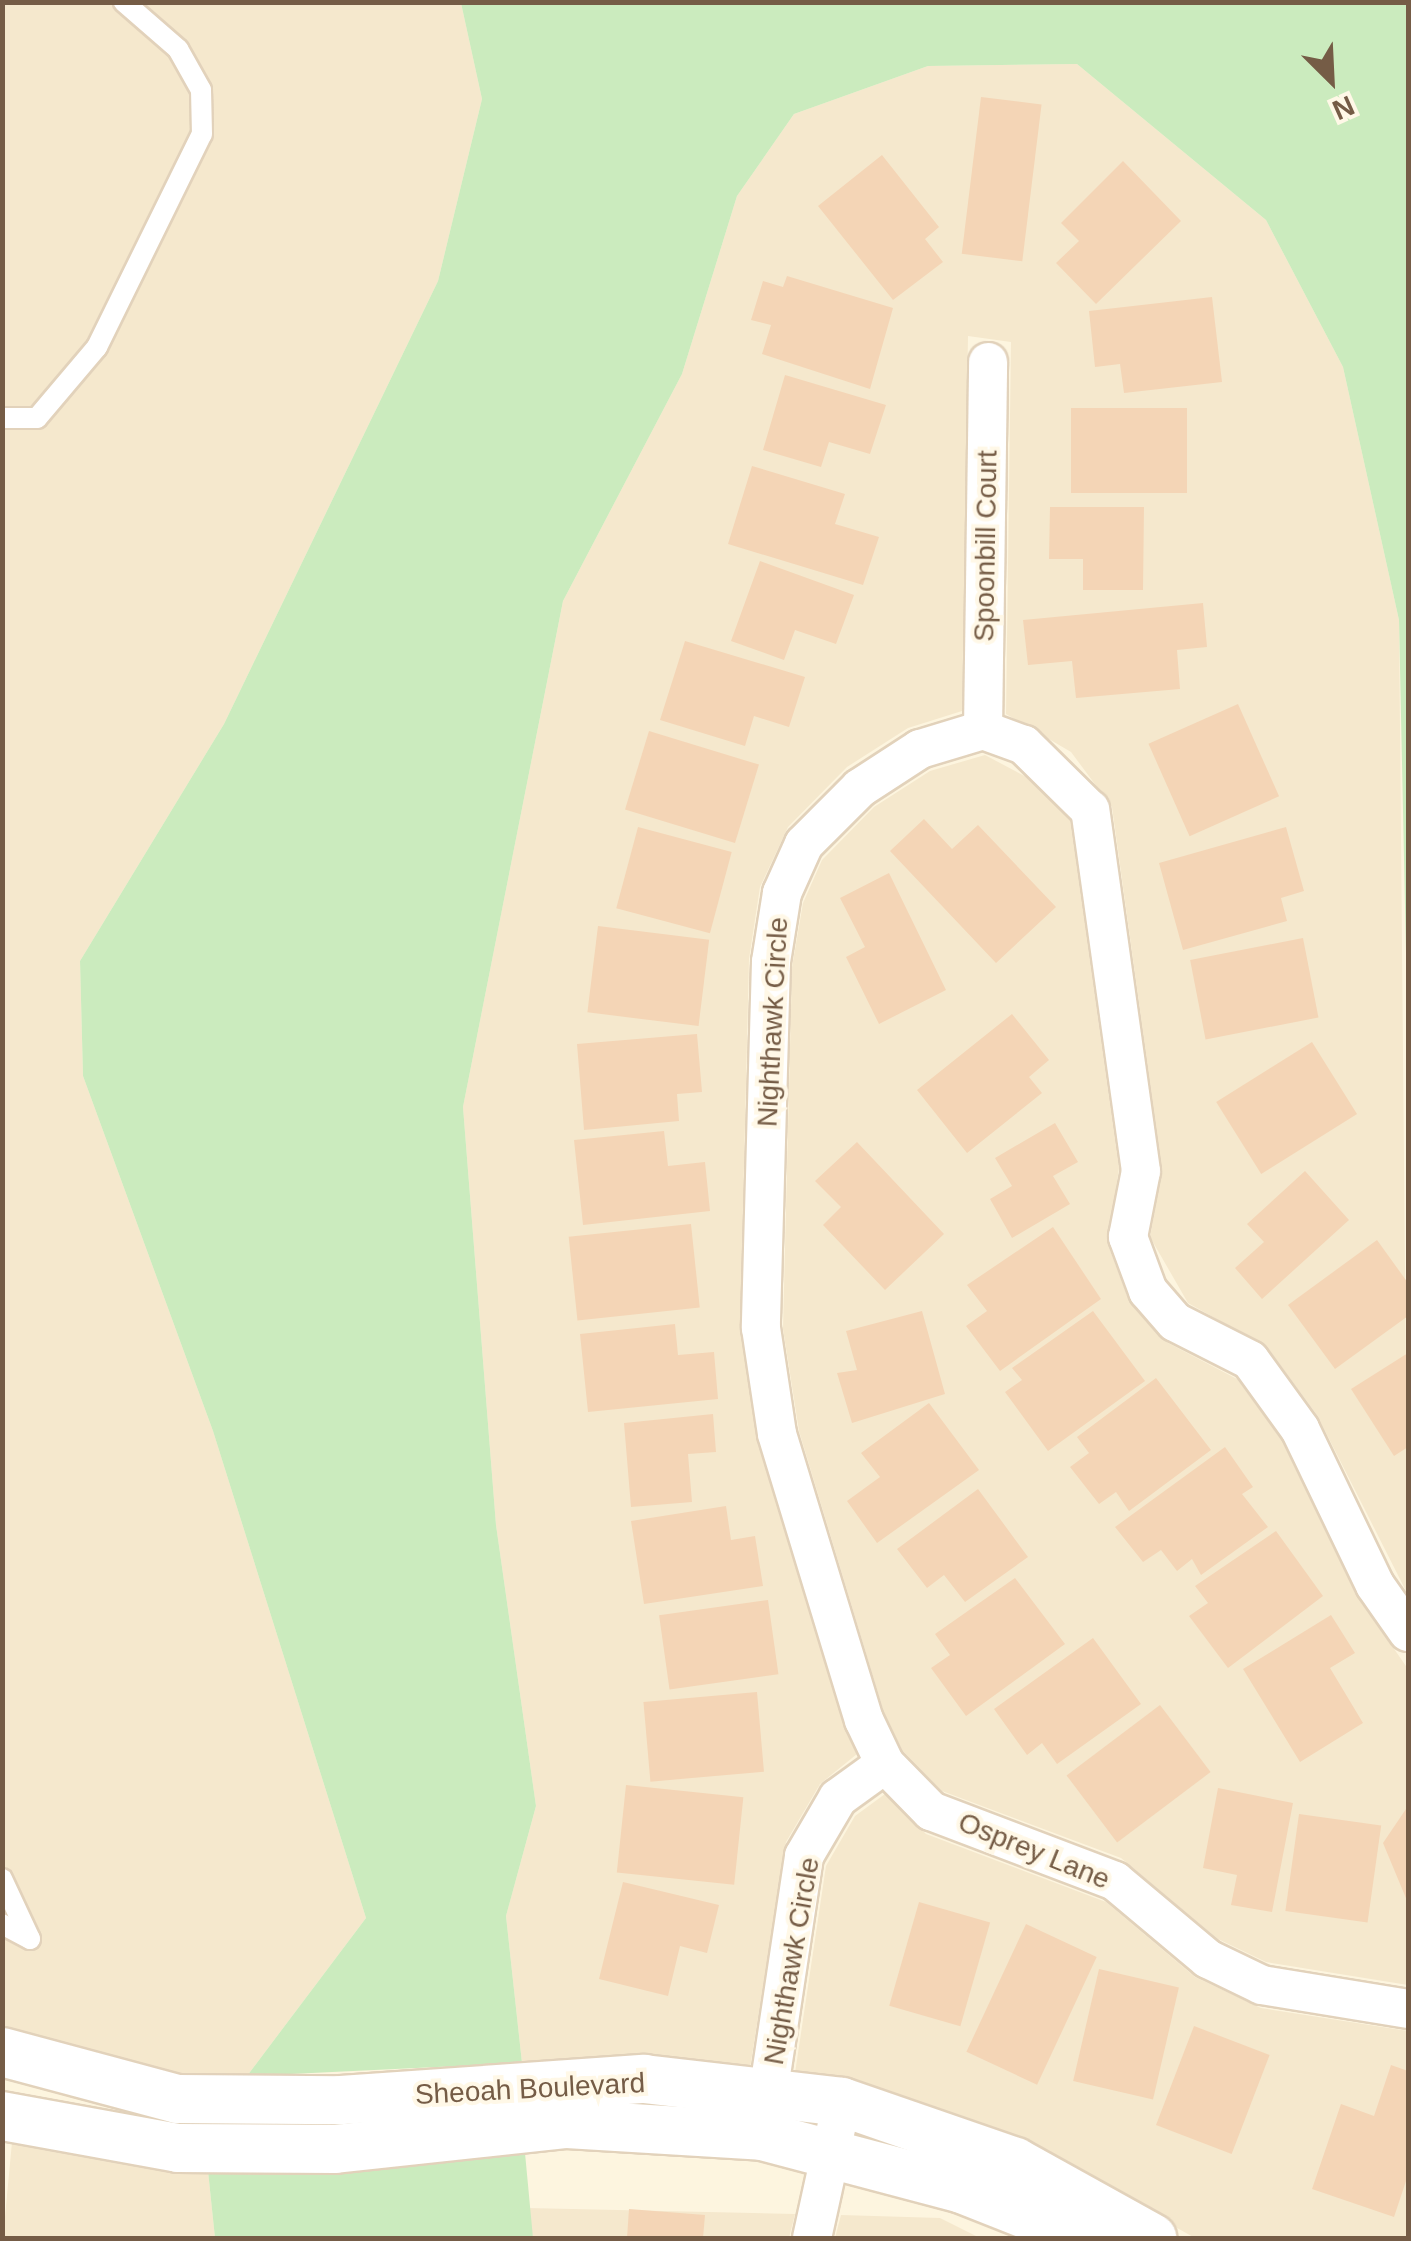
<!DOCTYPE html>
<html>
<head>
<meta charset="utf-8">
<style>
  body { margin:0 }
  #map { position:relative; width:1411px; height:2241px; overflow:hidden; background:#fdf5df; font-family:Arial,sans-serif }
  div>[style] { position:absolute }
  .residential>* { inset:0; background:#f5e8cd }
  .green>* { inset:0; background:#cbebbe }
  .building>* { inset:0; background:#f4d5b6; transform-origin:0 0 }
  .roads { filter:drop-shadow(2px 0 #e2d2bb) drop-shadow(-2px 0 #e2d2bb) drop-shadow(0 2px #e2d2bb) drop-shadow(0 -2px #e2d2bb) }
  .service>* { height:20px; margin:-10px; padding:0 10px; transform-origin:10px; border-radius:10px; background:#fff }
  .minor>* { height:38px; margin:-19px; padding:0 19px; transform-origin:19px; border-radius:19px; background:#fff }
  .tertiary>* { height:48px; margin:-24px; padding:0 24px; transform-origin:24px; border-radius:24px; background:#fff }
  span { translate:-50% -50%; white-space:nowrap; text-align:center; line-height:1.15; -webkit-text-stroke:8px #fff8e7; paint-order:stroke }
  .street-label { font-size:28px; color:#755c46 }
  .frame { position:absolute; inset:0; border:5px solid #755c46; pointer-events:none }
  .north { position:absolute; left:1281px; top:30px; width:100px; height:100px; -webkit-text-stroke:8px #fff8e7; paint-order:stroke; rotate:156deg; font-size:28px; font-weight:700; line-height:40px; text-align:center; color:#755c46 }
  .north::after { content:''; display:block; margin:auto; width:35px; height:45px; background:#755c46; clip-path:polygon(50% 0,100% 100%,50% 72%,0 100%) }
</style>
</head>
<body>
<div id="map">
  <div class="residential">
    <div style="clip-path:polygon(2px 3px,461px 3px,482px 99px,438px 281px,224px 724px,80px 961px,83px 1076px,213px 1431px,366px 1918px,247px 2076px,179px 2075px,3px 2027px)"></div>
    <div style="clip-path:polygon(1077px 64px,1266px 220px,1343px 367px,1399px 620px,1408px 1595px,1317px 1415px,1267px 1347px,1188px 1303px,1150px 1237px,1162px 1170px,1112px 807px,1071px 752px,1006px 714px,1011px 342px,968px 336px,962px 711px,908px 728px,847px 767px,788px 827px,760px 887px,749px 959px,740px 1330px,757px 1440px,857px 1754px,820px 1784px,786px 1842px,750px 2068px,641px 2055px,522px 2063px,506px 1916px,536px 1806px,496px 1525px,463px 1107px,563px 601px,682px 374px,737px 196px,794px 114px,928px 66px)"></div>
    <div style="clip-path:polygon(985px 755px,1047px 788px,1070px 818px,1119px 1168px,1108px 1245px,1128px 1298px,1168px 1343px,1237px 1379px,1282px 1440px,1356px 1594px,1408px 1669px,1408px 1985px,1266px 1962px,1218px 1939px,1121px 1858px,942px 1791px,902px 1750px,884px 1713px,799px 1431px,783px 1329px,792px 967px,803px 903px,822px 860px,874px 807px,930px 771px)"></div>
    <div style="clip-path:polygon(885px 1794px,926px 1834px,1106px 1902px,1195px 1977px,1261px 2008px,1408px 2031px,1408px 2238px,1195px 2238px,1020px 2140px,867px 2086px,795px 2073px,826px 1866px,855px 1816px)"></div>
    <div style="clip-path:polygon(12px 2142px,208px 2171px,215px 2238px,3px 2238px)"></div>
    <div style="clip-path:polygon(527px 2208px,795px 2214px,789px 2238px,533px 2238px)"></div>
    <div style="clip-path:polygon(841px 2215px,940px 2218px,980px 2238px,835px 2238px)"></div>
  </div>
  <div class="green">
    <div style="clip-path:polygon(461px 3px,1408px 3px,1408px 1049px,1399px 620px,1343px 367px,1266px 220px,1077px 64px,928px 66px,794px 114px,737px 196px,682px 374px,563px 601px,463px 1107px,496px 1525px,536px 1806px,506px 1916px,522px 2063px,247px 2076px,366px 1918px,213px 1431px,83px 1076px,80px 961px,224px 724px,438px 281px,482px 99px)"></div>
    <div style="clip-path:polygon(525px 2153px,533px 2238px,215px 2238px,208px 2171px,337px 2173px)"></div>
  </div>
  <div class="building">
    <div style="left:981px;top:97px;width:61px;height:158px;rotate:7deg"></div>
    <div style="clip-path:polygon(882px 155px,939px 227px,925px 239px,943px 262px,893px 300px,818px 206px)"></div>
    <div style="clip-path:polygon(1123px 161px,1181px 221px,1096px 304px,1056px 263px,1079px 241px,1061px 223px)"></div>
    <div style="clip-path:polygon(787px 276px,893px 308px,870px 389px,762px 354px,771px 325px,751px 320px,763px 281px,783px 287px)"></div>
    <div style="clip-path:polygon(1212px 297px,1222px 382px,1124px 393px,1120px 364px,1095px 367px,1089px 311px)"></div>
    <div style="clip-path:polygon(785px 375px,886px 405px,870px 454px,829px 442px,821px 467px,763px 450px)"></div>
    <div style="left:1071px;top:408px;width:116px;height:85px"></div>
    <div style="clip-path:polygon(752px 466px,845px 494px,835px 524px,879px 537px,863px 585px,728px 544px)"></div>
    <div style="clip-path:polygon(1050px 507px,1144px 507px,1143px 590px,1083px 590px,1083px 559px,1049px 559px)"></div>
    <div style="clip-path:polygon(760px 561px,854px 595px,836px 644px,795px 630px,784px 660px,731px 641px)"></div>
    <div style="clip-path:polygon(1203px 603px,1207px 647px,1177px 650px,1180px 689px,1076px 698px,1072px 661px,1028px 665px,1023px 620px)"></div>
    <div style="clip-path:polygon(685px 641px,805px 677px,789px 727px,754px 716px,745px 746px,660px 720px)"></div>
    <div style="left:1238px;top:704px;width:101px;height:98px;rotate:66deg"></div>
    <div style="left:649px;top:731px;width:115px;height:82px;rotate:17deg"></div>
    <div style="clip-path:polygon(924px 819px,952px 849px,978px 825px,1056px 907px,996px 963px,890px 851px)"></div>
    <div style="left:638px;top:827px;width:97px;height:84px;rotate:15deg"></div>
    <div style="clip-path:polygon(1286px 827px,1304px 891px,1281px 898px,1287px 921px,1183px 950px,1159px 863px)"></div>
    <div style="clip-path:polygon(889px 873px,946px 990px,879px 1024px,846px 957px,865px 947px,840px 898px)"></div>
    <div style="left:598px;top:926px;width:112px;height:87px;rotate:7deg"></div>
    <div style="left:1303px;top:938px;width:81px;height:115px;rotate:79deg"></div>
    <div style="clip-path:polygon(1012px 1014px,1049px 1060px,1029px 1077px,1042px 1093px,967px 1153px,917px 1090px)"></div>
    <div style="clip-path:polygon(697px 1034px,702px 1092px,677px 1094px,679px 1121px,584px 1130px,577px 1044px)"></div>
    <div style="left:1312px;top:1042px;width:85px;height:113px;rotate:58deg"></div>
    <div style="clip-path:polygon(1055px 1123px,1078px 1162px,1053px 1176px,1070px 1204px,1012px 1238px,990px 1199px,1012px 1186px,995px 1158px)"></div>
    <div style="clip-path:polygon(664px 1131px,668px 1166px,705px 1162px,710px 1211px,583px 1225px,574px 1140px)"></div>
    <div style="clip-path:polygon(857px 1142px,944px 1234px,885px 1290px,823px 1225px,841px 1207px,815px 1181px)"></div>
    <div style="clip-path:polygon(1305px 1171px,1349px 1220px,1262px 1299px,1235px 1268px,1264px 1242px,1247px 1224px)"></div>
    <div style="left:691px;top:1224px;width:84px;height:123px;rotate:84deg"></div>
    <div style="clip-path:polygon(1053px 1227px,1101px 1299px,1000px 1371px,966px 1326px,987px 1311px,967px 1285px)"></div>
    <div style="clip-path:polygon(1377px 1240px,1408px 1283px,1408px 1316px,1335px 1369px,1288px 1305px)"></div>
    <div style="clip-path:polygon(922px 1311px,945px 1394px,852px 1423px,837px 1373px,857px 1370px,846px 1331px)"></div>
    <div style="clip-path:polygon(1093px 1311px,1145px 1381px,1048px 1451px,1005px 1392px,1022px 1380px,1012px 1368px)"></div>
    <div style="clip-path:polygon(675px 1324px,678px 1355px,714px 1352px,718px 1399px,588px 1412px,580px 1334px)"></div>
    <div style="clip-path:polygon(1408px 1353px,1408px 1447px,1394px 1456px,1351px 1389px)"></div>
    <div style="clip-path:polygon(1156px 1378px,1211px 1450px,1129px 1511px,1116px 1492px,1099px 1504px,1070px 1467px,1089px 1453px,1077px 1437px)"></div>
    <div style="clip-path:polygon(929px 1403px,979px 1470px,877px 1543px,847px 1501px,880px 1477px,861px 1453px)"></div>
    <div style="clip-path:polygon(713px 1414px,716px 1452px,688px 1454px,692px 1502px,631px 1507px,624px 1423px)"></div>
    <div style="clip-path:polygon(1225px 1447px,1253px 1487px,1242px 1494px,1268px 1527px,1201px 1575px,1192px 1559px,1177px 1571px,1161px 1550px,1143px 1562px,1115px 1527px)"></div>
    <div style="clip-path:polygon(978px 1489px,1028px 1557px,965px 1602px,944px 1575px,927px 1588px,897px 1549px)"></div>
    <div style="clip-path:polygon(726px 1506px,731px 1540px,755px 1536px,763px 1586px,644px 1604px,631px 1521px)"></div>
    <div style="clip-path:polygon(1276px 1531px,1323px 1596px,1228px 1668px,1189px 1616px,1208px 1603px,1195px 1586px)"></div>
    <div style="clip-path:polygon(1015px 1578px,1065px 1644px,966px 1716px,931px 1668px,950px 1655px,935px 1634px)"></div>
    <div style="left:768px;top:1600px;width:75px;height:110px;rotate:82deg"></div>
    <div style="clip-path:polygon(1331px 1615px,1355px 1653px,1330px 1668px,1363px 1723px,1300px 1762px,1243px 1669px)"></div>
    <div style="clip-path:polygon(1093px 1638px,1141px 1704px,1057px 1764px,1042px 1743px,1027px 1755px,994px 1709px)"></div>
    <div style="left:757px;top:1692px;width:80px;height:114px;rotate:85deg"></div>
    <div style="left:1160px;top:1705px;width:84px;height:117px;rotate:53deg"></div>
    <div style="left:626px;top:1785px;width:118px;height:88px;rotate:6deg"></div>
    <div style="clip-path:polygon(1218px 1788px,1293px 1803px,1272px 1912px,1231px 1905px,1237px 1875px,1203px 1868px)"></div>
    <div style="clip-path:polygon(1408px 1806px,1408px 1903px,1383px 1843px)"></div>
    <div style="left:1299px;top:1814px;width:83px;height:98px;rotate:8deg"></div>
    <div style="clip-path:polygon(623px 1882px,719px 1905px,707px 1953px,680px 1946px,668px 1996px,599px 1979px)"></div>
    <div style="left:919px;top:1902px;width:74px;height:108px;rotate:16deg"></div>
    <div style="left:1026px;top:1924px;width:78px;height:141px;rotate:25deg"></div>
    <div style="left:1099px;top:1969px;width:82px;height:115px;rotate:13deg"></div>
    <div style="left:1194px;top:2026px;width:81px;height:106px;rotate:21deg"></div>
    <div style="clip-path:polygon(1391px 2065px,1408px 2071px,1408px 2175px,1394px 2217px,1312px 2189px,1341px 2104px,1374px 2116px)"></div>
    <div style="clip-path:polygon(629px 2209px,705px 2215px,703px 2238px,627px 2238px)"></div>
  </div>
  <div class="roads">
    <div class="service">
      <div style="left:2px;top:418px;width:35px"></div>
      <div style="left:37px;top:418px;width:93px;rotate:-49.8deg"></div>
      <div style="left:97px;top:347px;width:237px;rotate:-63.8deg"></div>
      <div style="left:202px;top:134px;width:44px;rotate:-91.3deg"></div>
      <div style="left:201px;top:90px;width:47px;rotate:-119.3deg"></div>
      <div style="left:178px;top:49px;width:72px;rotate:-139deg"></div>
      <div style="left:2px;top:1879px;width:66px;rotate:65deg"></div>
      <div style="left:30px;top:1939px;width:32px;rotate:-152deg"></div>
    </div>
    <div class="minor">
      <div style="left:983px;top:730px;width:368px;rotate:-89.2deg"></div>
      <div style="left:1408px;top:1632px;width:57px;rotate:-125.1deg"></div>
      <div style="left:1375px;top:1585px;width:173px;rotate:-115.7deg"></div>
      <div style="left:1300px;top:1429px;width:85px;rotate:-125.9deg"></div>
      <div style="left:1250px;top:1360px;width:84px;rotate:-153.1deg"></div>
      <div style="left:1175px;top:1322px;width:41px;rotate:-131.1deg"></div>
      <div style="left:1148px;top:1291px;width:58px;rotate:-110.3deg"></div>
      <div style="left:1128px;top:1237px;width:67px;rotate:-78.9deg"></div>
      <div style="left:1141px;top:1171px;width:365px;rotate:-98deg"></div>
      <div style="left:1090px;top:810px;width:93px;rotate:-135.4deg"></div>
      <div style="left:1024px;top:745px;width:44px;rotate:-159.9deg"></div>
      <div style="left:983px;top:730px;width:66px;rotate:163.2deg"></div>
      <div style="left:920px;top:749px;width:72px;rotate:147deg"></div>
      <div style="left:860px;top:788px;width:79px;rotate:135deg"></div>
      <div style="left:804px;top:844px;width:54px;rotate:114.2deg"></div>
      <div style="left:782px;top:893px;width:70px;rotate:99.1deg"></div>
      <div style="left:771px;top:962px;width:366px;rotate:91.6deg"></div>
      <div style="left:761px;top:1328px;width:107px;rotate:81.4deg"></div>
      <div style="left:777px;top:1434px;width:299px;rotate:73.1deg"></div>
      <div style="left:864px;top:1720px;width:49px;rotate:64.5deg"></div>
      <div style="left:885px;top:1764px;width:66px;rotate:45.6deg"></div>
      <div style="left:931px;top:1811px;width:197px;rotate:20.8deg"></div>
      <div style="left:1115px;top:1881px;width:121px;rotate:40deg"></div>
      <div style="left:1208px;top:1959px;width:60px;rotate:25.7deg"></div>
      <div style="left:1262px;top:1985px;width:148px;rotate:9.3deg"></div>
      <div style="left:764px;top:2121px;width:268px;rotate:-81.4deg"></div>
      <div style="left:804px;top:1856px;width:67px;rotate:-59.6deg"></div>
      <div style="left:838px;top:1798px;width:58px;rotate:-35.9deg"></div>
      <div style="left:812px;top:2238px;width:139px;rotate:-77.6deg"></div>
    </div>
    <div class="tertiary">
      <div style="left:2px;top:2052px;width:182px;rotate:15deg"></div>
      <div style="left:178px;top:2099px;width:163px;rotate:0.4deg"></div>
      <div style="left:341px;top:2100px;width:304px;rotate:-4deg"></div>
      <div style="left:644px;top:2079px;width:199px;rotate:6.6deg"></div>
      <div style="left:842px;top:2102px;width:183px;rotate:19.1deg"></div>
      <div style="left:1015px;top:2162px;width:157px;rotate:29deg"></div>
      <div style="left:2px;top:2116px;width:179px;rotate:10.3deg"></div>
      <div style="left:178px;top:2148px;width:157px;rotate:0.4deg"></div>
      <div style="left:335px;top:2149px;width:233px;rotate:-6.2deg"></div>
      <div style="left:567px;top:2124px;width:195px;rotate:3.5deg"></div>
      <div style="left:762px;top:2136px;width:207px;rotate:14.8deg"></div>
      <div style="left:962px;top:2189px;width:133px;rotate:21.6deg"></div>
    </div>
  </div>
  <div class="street-label">
    <span style="left:986px;top:546px;rotate:-89deg">Spoonbill Court</span>
    <span style="left:773px;top:1022px;rotate:-87deg">Nighthawk Circle</span>
    <span style="left:1034px;top:1851px;rotate:22deg">Osprey Lane</span>
    <span style="left:792px;top:1961px;rotate:-80deg">Nighthawk Circle</span>
    <span style="left:530px;top:2089px;rotate:-3deg">Sheoah Boulevard</span>
  </div>
  <div class="frame"></div>
  <div class="north">N</div>
</div>
</body>
</html>
